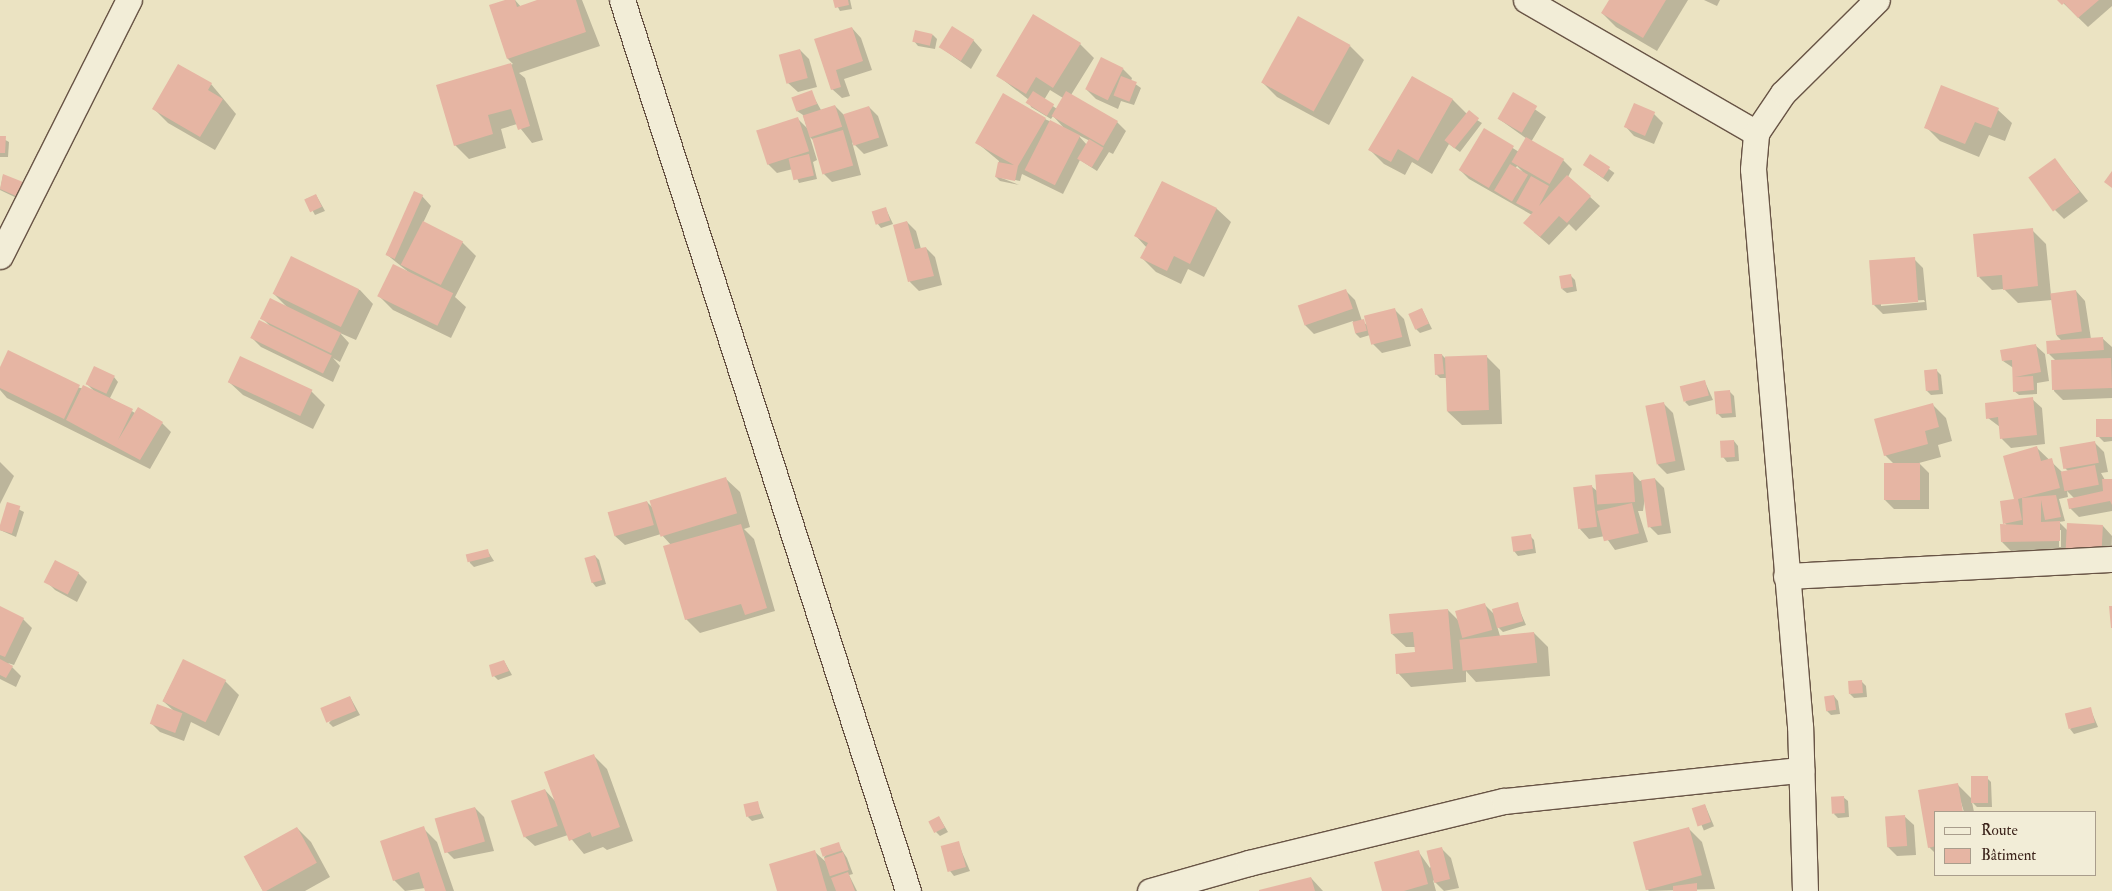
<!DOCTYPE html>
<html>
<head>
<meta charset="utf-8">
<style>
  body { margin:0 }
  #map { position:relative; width:2112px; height:891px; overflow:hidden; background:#ebe3c2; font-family:"IM FELL Double Pica",serif }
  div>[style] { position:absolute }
  .shadow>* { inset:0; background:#0003; transform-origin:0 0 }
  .building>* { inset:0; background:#e6b5a3; transform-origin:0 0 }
  .roads { filter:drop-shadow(1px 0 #685445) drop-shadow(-1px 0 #685445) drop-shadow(0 1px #685445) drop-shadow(0 -1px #685445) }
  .minor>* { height:25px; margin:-12.5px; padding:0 12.5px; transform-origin:12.5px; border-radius:12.5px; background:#f2edd7 }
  span { translate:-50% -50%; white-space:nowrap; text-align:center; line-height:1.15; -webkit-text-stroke:5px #f2edd7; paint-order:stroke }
  .legend { position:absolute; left:1934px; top:811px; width:162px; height:65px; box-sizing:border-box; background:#f2edd7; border:1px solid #a99d8c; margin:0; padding:6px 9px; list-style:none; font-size:15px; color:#3c241b }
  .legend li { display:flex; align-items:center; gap:10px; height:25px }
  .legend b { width:25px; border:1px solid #a99d8c }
</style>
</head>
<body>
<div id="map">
  <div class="shadow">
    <div style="clip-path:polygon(509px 0,515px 0,521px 7px,541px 0,582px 0,600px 46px,519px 73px,525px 78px,543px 140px,532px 143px,517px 124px,501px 129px,506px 148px,469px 159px,455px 145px,438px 86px,513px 64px,508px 59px)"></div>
    <div style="clip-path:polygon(834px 0,850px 0,852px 9px,840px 11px)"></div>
    <div style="clip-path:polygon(1610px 0,1688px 0,1657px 51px,1616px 27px,1602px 13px)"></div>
    <div style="clip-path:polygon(1704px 0,1720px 0,1717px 6px)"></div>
    <div style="clip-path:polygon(2060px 0,2112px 0,2112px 6px,2088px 27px)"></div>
    <div style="clip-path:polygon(852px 28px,861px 38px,872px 70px,844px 79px,850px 96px,842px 98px,832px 89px,816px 40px)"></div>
    <div style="clip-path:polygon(933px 35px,937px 39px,935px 49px,918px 46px,914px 41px)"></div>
    <div style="clip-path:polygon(973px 40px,982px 50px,971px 69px,940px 47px)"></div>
    <div style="clip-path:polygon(evenodd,1080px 44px,1094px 58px,1071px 95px,1117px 122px,1126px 131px,1113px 154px,1109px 152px,1097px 171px,1080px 160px,1063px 194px,1022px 174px,1020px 181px,999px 177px,1019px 185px,1000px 181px,996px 177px,999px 161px,976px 142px,1045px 119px,1064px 128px,1053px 116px,1051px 119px,1031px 107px,1029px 100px,997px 75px,1080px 44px,1050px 90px,1063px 98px,1057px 109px,1044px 100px,1050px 90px,1080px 44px,1078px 135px,1090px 141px,1087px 145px,1078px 135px)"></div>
    <div style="clip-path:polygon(1350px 46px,1364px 60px,1329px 125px,1277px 97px,1263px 83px)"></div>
    <div style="clip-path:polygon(800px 50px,809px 59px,817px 87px,798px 92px,788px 83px)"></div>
    <div style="clip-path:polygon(1123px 69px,1132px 78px,1131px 81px,1141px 88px,1134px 105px,1121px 101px,1118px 109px,1096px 99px,1087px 90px)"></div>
    <div style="clip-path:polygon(1412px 77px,1453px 100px,1467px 114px,1482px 123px,1460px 152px,1449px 144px,1432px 174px,1412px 162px,1405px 175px,1384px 164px,1370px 150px)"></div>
    <div style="clip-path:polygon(211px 84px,236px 114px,215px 150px,168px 123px,154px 109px)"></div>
    <div style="clip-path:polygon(811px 92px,821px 110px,835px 106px,844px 115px,869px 107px,878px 116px,888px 146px,864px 154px,852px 142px,861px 175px,832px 182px,823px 173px,815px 142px,810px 137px,817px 160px,813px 162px,817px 179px,799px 183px,793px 169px,777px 173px,768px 164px,797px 118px,807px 128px,803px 115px,797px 111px)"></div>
    <div style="clip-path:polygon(evenodd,1513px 94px,1546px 117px,1531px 142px,1563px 160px,1572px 169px,1568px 177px,1600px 206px,1576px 231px,1569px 224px,1549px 245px,1534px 232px,1532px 215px,1469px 179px,1460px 170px,1484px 130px,1519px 152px,1527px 139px,1499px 119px,1513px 94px,1517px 166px,1523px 172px,1515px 169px,1517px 166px)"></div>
    <div style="clip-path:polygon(1998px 110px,2012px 123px,2005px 141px,1989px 135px,1979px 157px,1940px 141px,1926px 127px)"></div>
    <div style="clip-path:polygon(1654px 114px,1663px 123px,1654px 144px,1634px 136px,1625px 126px)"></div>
    <div style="clip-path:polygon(0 137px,9px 142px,8px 157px,0 157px)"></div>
    <div style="left:1591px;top:156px;width:29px;height:11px;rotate:36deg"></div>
    <div style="clip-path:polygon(2055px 160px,2088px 201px,2064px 219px,2055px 210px)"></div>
    <div style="clip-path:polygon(3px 175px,26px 188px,21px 200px,0 190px)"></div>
    <div style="clip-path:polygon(1162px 182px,1217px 209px,1231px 222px,1204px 277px,1188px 269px,1181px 284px,1156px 272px,1142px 258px,1147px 248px,1136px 236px)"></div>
    <div style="clip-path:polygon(316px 195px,325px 211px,315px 215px,306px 199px)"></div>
    <div style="clip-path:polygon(422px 196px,431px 206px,423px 223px,462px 242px,476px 256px,455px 297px,466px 307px,451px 338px,393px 310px,379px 296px,411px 274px,386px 254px)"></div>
    <div style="clip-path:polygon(886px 209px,893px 224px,881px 228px,877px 223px)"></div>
    <div style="clip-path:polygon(907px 222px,916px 231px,921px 249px,926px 248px,935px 257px,942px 285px,919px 291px,910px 282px,894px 226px)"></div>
    <div style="clip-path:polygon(2032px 230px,2046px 244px,2051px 295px,2076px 291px,2085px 301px,2091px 339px,2102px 338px,2112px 347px,2112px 398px,2063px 400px,2054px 391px,2057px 362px,2049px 354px,2062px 341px,2057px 336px,2052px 300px,2018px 303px,2004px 289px,1992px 290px,1979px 277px)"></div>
    <div style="clip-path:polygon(evenodd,1914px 259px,1923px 268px,1927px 310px,1883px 314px,1874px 305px,1914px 259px,1924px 300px,1925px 302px,1881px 306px,1881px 303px,1924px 300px)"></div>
    <div style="clip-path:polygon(1571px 276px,1575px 280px,1577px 291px,1567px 293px,1562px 289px)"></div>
    <div style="clip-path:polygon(360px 290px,373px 304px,356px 340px,340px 333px,349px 343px,340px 362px,333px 358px,340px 366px,333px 382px,261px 347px,252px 338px,270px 326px,262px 318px,287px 307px,274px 294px)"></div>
    <div style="clip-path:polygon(1346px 291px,1355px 300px,1362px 321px,1367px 325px,1394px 309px,1404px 319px,1411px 346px,1382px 353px,1373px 344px,1370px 335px,1360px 338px,1356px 334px,1353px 321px,1314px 334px,1305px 325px,1299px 306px)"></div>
    <div style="clip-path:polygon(1422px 309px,1432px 329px,1420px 333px,1416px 329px)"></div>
    <div style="clip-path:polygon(2035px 345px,2045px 354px,2049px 381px,2037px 383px,2037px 394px,2019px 395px,2014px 391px,2015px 369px,2003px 361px)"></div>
    <div style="clip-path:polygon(1442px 355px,1445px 358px,1486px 356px,1500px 370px,1502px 424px,1462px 425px,1448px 412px,1447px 378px,1440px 378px,1436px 374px)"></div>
    <div style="clip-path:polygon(0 370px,94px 391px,86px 383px,114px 377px,118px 382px,110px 398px,135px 413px,162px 423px,171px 432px,150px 469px,7px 398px,0 390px)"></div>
    <div style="clip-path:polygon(1937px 371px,1941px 375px,1943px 394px,1931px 395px,1927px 391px)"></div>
    <div style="clip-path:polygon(229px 382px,311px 391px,325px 405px,313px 429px,243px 395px)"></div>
    <div style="clip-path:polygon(1705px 382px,1713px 400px,1689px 406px,1685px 402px)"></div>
    <div style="clip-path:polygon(1730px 392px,1734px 396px,1736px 417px,1722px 418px,1718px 414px)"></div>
    <div style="clip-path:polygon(2032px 399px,2042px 408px,2045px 444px,2011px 448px,2002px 439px,2000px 427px,1988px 418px)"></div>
    <div style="clip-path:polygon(1664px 404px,1673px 413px,1685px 470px,1667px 474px,1658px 465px)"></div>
    <div style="clip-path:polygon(1932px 404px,1946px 418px,1952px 441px,1938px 445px,1941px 457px,1919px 463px,1929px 473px,1929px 509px,1894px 509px,1885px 500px,1894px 464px,1885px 455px)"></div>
    <div style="clip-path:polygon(2112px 420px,2112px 441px,2104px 442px,2099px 437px)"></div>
    <div style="clip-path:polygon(1734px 441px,1738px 446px,1739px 461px,1727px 462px,1723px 457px)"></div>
    <div style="clip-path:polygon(evenodd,2095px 443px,2104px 452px,2108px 472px,2101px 473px,2105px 480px,2112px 480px,2112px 511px,2079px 517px,2070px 508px,2074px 498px,2067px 491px,2068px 497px,2059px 499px,2065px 521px,2059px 522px,2067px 530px,2103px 526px,2112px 536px,2111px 558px,2069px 550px,2011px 551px,2002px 542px,2007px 526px,2005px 523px,2037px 448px,2062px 472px,2068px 471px,2065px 468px,2095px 443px,2059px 530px,2061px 530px,2061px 547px,2059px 547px,2059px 530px)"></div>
    <div style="clip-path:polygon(0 462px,14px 476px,0 504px)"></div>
    <div style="clip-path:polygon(1633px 473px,1640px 481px,1655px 479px,1664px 488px,1671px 533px,1658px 535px,1649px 526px,1645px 497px,1643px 511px,1638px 511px,1648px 542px,1615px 550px,1605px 536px,1589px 539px,1580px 529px,1591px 486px,1597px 491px)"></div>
    <div style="clip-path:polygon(726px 479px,740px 492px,750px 527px,744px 529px,754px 539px,775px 611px,700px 633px,686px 619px,671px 545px,661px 534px,625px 545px,615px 536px,647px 502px,653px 508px)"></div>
    <div style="clip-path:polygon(8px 504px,24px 512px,16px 537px,0 530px)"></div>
    <div style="clip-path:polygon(1530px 536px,1534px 540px,1536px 553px,1518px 556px,1514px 551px)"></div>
    <div style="clip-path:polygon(487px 550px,494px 561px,474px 567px,470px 563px,468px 556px)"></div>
    <div style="clip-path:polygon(595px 556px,599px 560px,606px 584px,596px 587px,592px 582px)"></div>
    <div style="clip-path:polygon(78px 573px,87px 582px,77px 602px,55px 590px,46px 581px)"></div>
    <div style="clip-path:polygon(1517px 604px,1526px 625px,1503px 632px,1497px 626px,1500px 636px,1534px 633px,1548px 647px,1550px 676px,1476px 682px,1466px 671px,1466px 682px,1411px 687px,1398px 673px,1416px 653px,1416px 647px,1406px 647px,1392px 634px,1448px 610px,1459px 621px,1485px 605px,1495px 615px)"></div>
    <div style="clip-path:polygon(0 608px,23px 619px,32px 628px,14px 665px,8px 663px,21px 676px,16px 687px,0 679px)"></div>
    <div style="clip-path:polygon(183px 661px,225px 681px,239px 695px,219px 736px,191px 722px,184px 741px,160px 732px,151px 723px,174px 711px,163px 701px)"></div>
    <div style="clip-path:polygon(504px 661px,512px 675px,498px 680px,494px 676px)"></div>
    <div style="clip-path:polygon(1862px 682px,1866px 686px,1867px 697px,1854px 698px,1850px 694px)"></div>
    <div style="clip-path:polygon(1834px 696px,1838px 701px,1840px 714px,1831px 715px,1827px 711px)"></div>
    <div style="clip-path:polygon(350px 697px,360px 715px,333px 727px,329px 723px)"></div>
    <div style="clip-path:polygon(2090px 708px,2098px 727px,2074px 734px,2070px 729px)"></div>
    <div style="clip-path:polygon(593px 755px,607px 769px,633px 841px,607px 850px,603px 847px,584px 854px,568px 835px,535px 846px,525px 837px,545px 790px,556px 802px)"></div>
    <div style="clip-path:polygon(1987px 778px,1991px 782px,1992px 807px,1977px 807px,1972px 802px,1974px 812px,1964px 812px,1960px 799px,1962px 812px,1936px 812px,1936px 854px,1929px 847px,1919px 791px,1958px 785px,1973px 800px)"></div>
    <div style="clip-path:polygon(1843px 797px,1848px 801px,1849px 817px,1838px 818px,1834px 814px)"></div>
    <div style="clip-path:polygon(757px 803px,764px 818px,752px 821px,748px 817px)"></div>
    <div style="left:1705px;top:805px;width:23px;height:11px;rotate:67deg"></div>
    <div style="clip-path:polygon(475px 808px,484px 817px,494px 851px,454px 859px,445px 850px)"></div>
    <div style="clip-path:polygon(1904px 816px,1914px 825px,1916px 855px,1897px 856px,1888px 847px)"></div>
    <div style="clip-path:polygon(939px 817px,948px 832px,940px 836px,936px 832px)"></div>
    <div style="clip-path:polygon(297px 828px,311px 842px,330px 877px,305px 891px,263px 891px,245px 857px)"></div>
    <div style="clip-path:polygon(423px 828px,437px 842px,454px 891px,426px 891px,425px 888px,405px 891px,394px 880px)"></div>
    <div style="clip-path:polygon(1688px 828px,1702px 842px,1715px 889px,1649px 891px,1647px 889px)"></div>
    <div style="clip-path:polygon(958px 843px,970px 871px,954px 876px,950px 871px)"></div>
    <div style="clip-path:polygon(838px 844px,847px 858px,853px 874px,849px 875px,857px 891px,778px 891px,815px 852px,827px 863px,824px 857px)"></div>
    <div style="clip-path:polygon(1442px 849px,1451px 858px,1459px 888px,1444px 891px,1433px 880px,1436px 891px,1383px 891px,1418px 851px,1430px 868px)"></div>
    <div style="clip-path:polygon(1311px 878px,1323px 891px,1261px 891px)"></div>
  </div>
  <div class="building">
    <div style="clip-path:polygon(505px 0,515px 0,517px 7px,537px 0,576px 0,586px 32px,507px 59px,489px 5px)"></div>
    <div style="clip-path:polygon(833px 0,848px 0,849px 5px,835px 8px)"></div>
    <div style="clip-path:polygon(1609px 0,1666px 0,1643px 38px,1601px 13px)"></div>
    <div style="clip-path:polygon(2057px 0,2099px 0,2078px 18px,2064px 3px,2062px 5px)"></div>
    <div style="clip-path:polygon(1033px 14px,1081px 43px,1053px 88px,1036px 77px,1026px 94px,996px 76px)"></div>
    <div style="left:1298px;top:16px;width:60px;height:76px;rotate:29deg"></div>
    <div style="left:952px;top:26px;width:26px;height:25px;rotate:32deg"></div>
    <div style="clip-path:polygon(852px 27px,863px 61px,836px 70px,841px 87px,831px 90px,814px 39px)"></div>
    <div style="left:915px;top:30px;width:18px;height:12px;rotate:13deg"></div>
    <div style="left:800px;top:49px;width:30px;height:22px;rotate:75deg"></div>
    <div style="left:1101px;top:57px;width:25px;height:36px;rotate:26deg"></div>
    <div style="clip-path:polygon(511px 63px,530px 126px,518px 130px,511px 109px,488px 115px,493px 134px,454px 146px,436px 85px)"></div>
    <div style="clip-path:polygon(178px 64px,212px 83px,208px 90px,223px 99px,200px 137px,152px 109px)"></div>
    <div style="left:1121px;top:76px;width:17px;height:21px;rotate:21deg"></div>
    <div style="clip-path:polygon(1412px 76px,1453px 99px,1418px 161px,1398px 149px,1391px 162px,1368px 150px)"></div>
    <div style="clip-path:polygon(1941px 85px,1999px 108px,1991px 128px,1975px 122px,1965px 144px,1924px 128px)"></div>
    <div style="left:812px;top:90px;width:15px;height:22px;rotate:70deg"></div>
    <div style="left:1033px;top:91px;width:25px;height:14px;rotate:32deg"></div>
    <div style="left:1066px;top:91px;width:60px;height:29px;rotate:30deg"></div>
    <div style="left:1513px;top:92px;width:28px;height:31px;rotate:30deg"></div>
    <div style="clip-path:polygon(1003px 93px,1046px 118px,1018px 166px,1015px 181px,995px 177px,998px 162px,1014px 165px,975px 143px)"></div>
    <div style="left:1634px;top:103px;width:23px;height:26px;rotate:23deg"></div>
    <div style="left:835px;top:105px;width:23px;height:34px;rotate:72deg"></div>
    <div style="left:869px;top:106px;width:33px;height:27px;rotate:72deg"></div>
    <div style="left:1469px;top:110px;width:13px;height:39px;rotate:39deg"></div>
    <div style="left:798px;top:117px;width:36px;height:44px;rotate:72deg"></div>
    <div style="left:1050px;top:120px;width:34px;height:56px;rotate:27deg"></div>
    <div style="left:1484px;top:128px;width:35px;height:49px;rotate:31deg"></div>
    <div style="left:843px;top:130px;width:37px;height:32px;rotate:74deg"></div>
    <div style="clip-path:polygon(0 136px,6px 136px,5px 153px,0 153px)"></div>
    <div style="left:1526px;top:137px;width:44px;height:29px;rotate:30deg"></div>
    <div style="left:1089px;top:139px;width:17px;height:23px;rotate:31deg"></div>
    <div style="left:809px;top:154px;width:22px;height:21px;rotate:77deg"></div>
    <div style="left:1590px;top:154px;width:24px;height:13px;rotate:33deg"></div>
    <div style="left:2055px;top:158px;width:42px;height:33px;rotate:54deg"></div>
    <div style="left:1510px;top:164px;width:21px;height:31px;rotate:31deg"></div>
    <div style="clip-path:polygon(2112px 171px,2112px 188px,2104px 182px)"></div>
    <div style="clip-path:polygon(3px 174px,23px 182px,16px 196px,0 189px)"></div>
    <div style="clip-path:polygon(1567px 175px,1591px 196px,1567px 223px,1559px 216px,1540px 237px,1523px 223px,1533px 212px,1516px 203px,1531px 176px,1549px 186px,1539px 206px)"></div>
    <div style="clip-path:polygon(1162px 181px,1217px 208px,1190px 264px,1174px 256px,1167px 271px,1140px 258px,1148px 243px,1134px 236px)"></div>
    <div style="left:414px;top:191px;width:10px;height:70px;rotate:24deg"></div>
    <div style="left:316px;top:194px;width:14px;height:13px;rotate:65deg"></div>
    <div style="left:886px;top:207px;width:14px;height:15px;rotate:73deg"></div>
    <div style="left:423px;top:221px;width:45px;height:49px;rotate:27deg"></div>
    <div style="clip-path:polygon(907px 221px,915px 249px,926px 247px,934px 276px,908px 282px,893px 225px)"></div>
    <div style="clip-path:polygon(2033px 228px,2038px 286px,2003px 290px,2002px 275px,1977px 277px,1973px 234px)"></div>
    <div style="left:291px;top:256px;width:76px;height:42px;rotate:26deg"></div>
    <div style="left:1915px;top:257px;width:45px;height:46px;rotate:86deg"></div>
    <div style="left:393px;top:264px;width:67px;height:36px;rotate:26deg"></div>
    <div style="left:1571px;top:274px;width:13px;height:12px;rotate:81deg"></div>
    <div style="left:1346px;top:289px;width:21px;height:51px;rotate:71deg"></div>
    <div style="left:2076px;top:290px;width:42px;height:26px;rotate:82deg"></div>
    <div style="left:270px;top:298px;width:79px;height:23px;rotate:26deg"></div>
    <div style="left:1395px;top:308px;width:30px;height:32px;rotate:76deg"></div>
    <div style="left:1422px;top:308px;width:17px;height:15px;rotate:66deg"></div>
    <div style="left:1364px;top:319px;width:12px;height:12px;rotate:76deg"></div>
    <div style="left:259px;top:320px;width:81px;height:20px;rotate:26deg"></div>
    <div style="left:2103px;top:337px;width:13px;height:57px;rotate:86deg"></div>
    <div style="clip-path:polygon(2036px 344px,2041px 372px,2015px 377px,2033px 376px,2034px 390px,2013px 392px,2012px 360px,2002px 361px,2000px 350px)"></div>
    <div style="clip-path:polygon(8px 350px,80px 385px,64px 419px,0 388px,0 367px)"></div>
    <div style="clip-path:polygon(1434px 354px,1442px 354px,1444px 374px,1435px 375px)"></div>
    <div style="left:1487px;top:355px;width:55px;height:42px;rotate:88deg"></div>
    <div style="left:240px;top:356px;width:80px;height:29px;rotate:25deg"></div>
    <div style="left:2111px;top:358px;width:30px;height:60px;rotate:88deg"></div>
    <div style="left:94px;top:366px;width:23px;height:20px;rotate:25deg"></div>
    <div style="left:1937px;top:369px;width:21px;height:13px;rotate:85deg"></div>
    <div style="left:1705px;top:380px;width:16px;height:26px;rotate:76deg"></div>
    <div style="clip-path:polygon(83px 385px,133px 409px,118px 440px,138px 407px,163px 422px,140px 460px,66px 420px)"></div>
    <div style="left:1730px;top:390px;width:23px;height:16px;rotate:85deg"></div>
    <div style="clip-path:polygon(2033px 397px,2037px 435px,2000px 439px,1998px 417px,1986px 419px,1985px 403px)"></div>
    <div style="left:1664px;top:402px;width:60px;height:19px;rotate:79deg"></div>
    <div style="clip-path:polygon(1933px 403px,1939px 427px,1925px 431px,1928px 444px,1884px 456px,1874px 419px)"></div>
    <div style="left:2112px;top:419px;width:18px;height:16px;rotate:90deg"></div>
    <div style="left:1734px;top:440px;width:17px;height:14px;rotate:87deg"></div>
    <div style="left:2095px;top:441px;width:22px;height:36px;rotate:80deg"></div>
    <div style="clip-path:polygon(2037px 446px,2041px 461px,2052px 458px,2060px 488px,2018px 499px,2022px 520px,2003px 524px,2000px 501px,2014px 499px,2003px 456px)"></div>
    <div style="left:1884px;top:463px;width:36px;height:37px"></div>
    <div style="left:2095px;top:465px;width:20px;height:35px;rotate:79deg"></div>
    <div style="left:1633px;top:472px;width:30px;height:38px;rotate:86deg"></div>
    <div style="left:726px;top:477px;width:38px;height:80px;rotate:73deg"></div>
    <div style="left:1655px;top:478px;width:48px;height:14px;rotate:82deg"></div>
    <div style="clip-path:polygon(2102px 479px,2112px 479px,2112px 505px,2110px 501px,2069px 509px,2067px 499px,2103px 491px)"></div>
    <div style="left:1592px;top:485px;width:42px;height:19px;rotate:83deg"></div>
    <div style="clip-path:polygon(2056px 495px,2061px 517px,2045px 520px,2041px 500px,2041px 522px,2060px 521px,2060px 541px,2001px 542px,2000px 524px,2023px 525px,2022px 498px)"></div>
    <div style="left:647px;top:501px;width:25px;height:41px;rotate:74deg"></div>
    <div style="left:7px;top:502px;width:14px;height:29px;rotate:17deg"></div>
    <div style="left:1632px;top:503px;width:31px;height:36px;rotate:77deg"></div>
    <div style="left:2067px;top:523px;width:36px;height:25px;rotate:3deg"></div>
    <div style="clip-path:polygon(741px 524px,767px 608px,745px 615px,741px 604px,685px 620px,663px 546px)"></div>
    <div style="left:1531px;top:534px;width:15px;height:20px;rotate:82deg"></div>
    <div style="left:488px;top:549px;width:8px;height:23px;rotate:76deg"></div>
    <div style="left:595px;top:555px;width:26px;height:11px;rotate:74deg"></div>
    <div style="left:55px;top:560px;width:27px;height:25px;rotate:27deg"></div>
    <div style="left:1518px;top:602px;width:20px;height:27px;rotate:75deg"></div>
    <div style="left:1485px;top:603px;width:28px;height:31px;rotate:75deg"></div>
    <div style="clip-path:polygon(0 606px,24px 618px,5px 657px,0 655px)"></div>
    <div style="clip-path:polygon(2109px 606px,2112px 606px,2112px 628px,2111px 628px)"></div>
    <div style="clip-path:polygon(1448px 609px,1453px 669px,1396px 674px,1395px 654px,1415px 652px,1413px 632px,1391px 634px,1389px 614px)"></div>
    <div style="left:1534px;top:632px;width:31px;height:75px;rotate:84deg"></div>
    <div style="clip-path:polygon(0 659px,13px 666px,6px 678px,0 675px)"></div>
    <div style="left:183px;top:659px;width:48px;height:47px;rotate:26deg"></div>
    <div style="clip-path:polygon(504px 660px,509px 671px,492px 677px,489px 665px)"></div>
    <div style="left:1862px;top:680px;width:13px;height:14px;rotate:86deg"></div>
    <div style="left:1834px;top:695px;width:15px;height:10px;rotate:82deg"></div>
    <div style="left:350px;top:696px;width:16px;height:32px;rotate:68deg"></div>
    <div style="left:157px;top:704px;width:27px;height:21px;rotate:20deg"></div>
    <div style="left:2091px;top:707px;width:16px;height:27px;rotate:76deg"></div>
    <div style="clip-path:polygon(594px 754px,620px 827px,592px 837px,590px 832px,569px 841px,544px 772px)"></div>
    <div style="left:1988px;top:776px;width:27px;height:17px;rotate:90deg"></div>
    <div style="clip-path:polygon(1958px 783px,1963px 812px,1936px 812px,1936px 846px,1928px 848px,1918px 790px)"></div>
    <div style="left:545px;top:789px;width:39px;height:36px;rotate:71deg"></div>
    <div style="left:1844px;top:796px;width:17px;height:13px;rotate:87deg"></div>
    <div style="left:758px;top:801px;width:13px;height:15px;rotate:77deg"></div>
    <div style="left:1705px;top:804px;width:19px;height:14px;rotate:72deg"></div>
    <div style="left:475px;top:807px;width:36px;height:42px;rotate:74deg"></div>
    <div style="left:1905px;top:815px;width:31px;height:20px;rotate:86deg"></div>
    <div style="left:939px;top:816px;width:13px;height:12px;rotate:63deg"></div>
    <div style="clip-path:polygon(424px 826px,446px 891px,425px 891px,419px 872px,393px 881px,380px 841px)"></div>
    <div style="left:297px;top:827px;width:41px;height:61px;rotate:61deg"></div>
    <div style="left:1689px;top:827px;width:50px;height:58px;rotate:75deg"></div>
    <div style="left:959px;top:841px;width:27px;height:19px;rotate:75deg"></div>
    <div style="left:839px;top:842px;width:9px;height:20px;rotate:72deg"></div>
    <div style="left:1442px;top:847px;width:33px;height:16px;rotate:76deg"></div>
    <div style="clip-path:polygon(815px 850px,827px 891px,777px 891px,769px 864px)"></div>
    <div style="clip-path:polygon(1419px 850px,1428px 884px,1404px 891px,1382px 891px,1374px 862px)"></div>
    <div style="left:843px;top:852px;width:19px;height:20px;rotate:72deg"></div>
    <div style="clip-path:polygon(848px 872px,855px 891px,836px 891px,831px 878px)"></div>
    <div style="clip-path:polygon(1311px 877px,1315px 891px,1259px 891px,1259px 890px)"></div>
    <div style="clip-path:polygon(1697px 883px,1697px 891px,1673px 891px,1673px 886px)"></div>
  </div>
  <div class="roads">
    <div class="minor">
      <div style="left:622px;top:0;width:936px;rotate:72.2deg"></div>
      <div style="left:1526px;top:0;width:266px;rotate:30deg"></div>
      <div style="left:0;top:256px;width:287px;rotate:-63.3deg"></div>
      <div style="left:1786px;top:576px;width:326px;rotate:-3deg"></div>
      <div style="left:1150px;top:891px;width:103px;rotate:-15.8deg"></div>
      <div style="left:1249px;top:863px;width:262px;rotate:-13.7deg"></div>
      <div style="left:1504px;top:801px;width:299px;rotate:-6deg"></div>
      <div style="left:1805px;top:891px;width:165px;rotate:-91.7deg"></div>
      <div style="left:1800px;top:726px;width:559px;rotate:-94.82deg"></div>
      <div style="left:1753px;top:169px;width:36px;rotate:-85deg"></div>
      <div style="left:1756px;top:133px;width:48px;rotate:-56deg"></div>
      <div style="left:1783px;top:93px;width:132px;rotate:-44.7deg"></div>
    </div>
  </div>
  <ul class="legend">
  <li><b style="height:6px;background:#f2edd7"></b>Route</li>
  <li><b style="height:14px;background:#e6b5a3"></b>Bâtiment</li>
  </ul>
</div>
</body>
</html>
